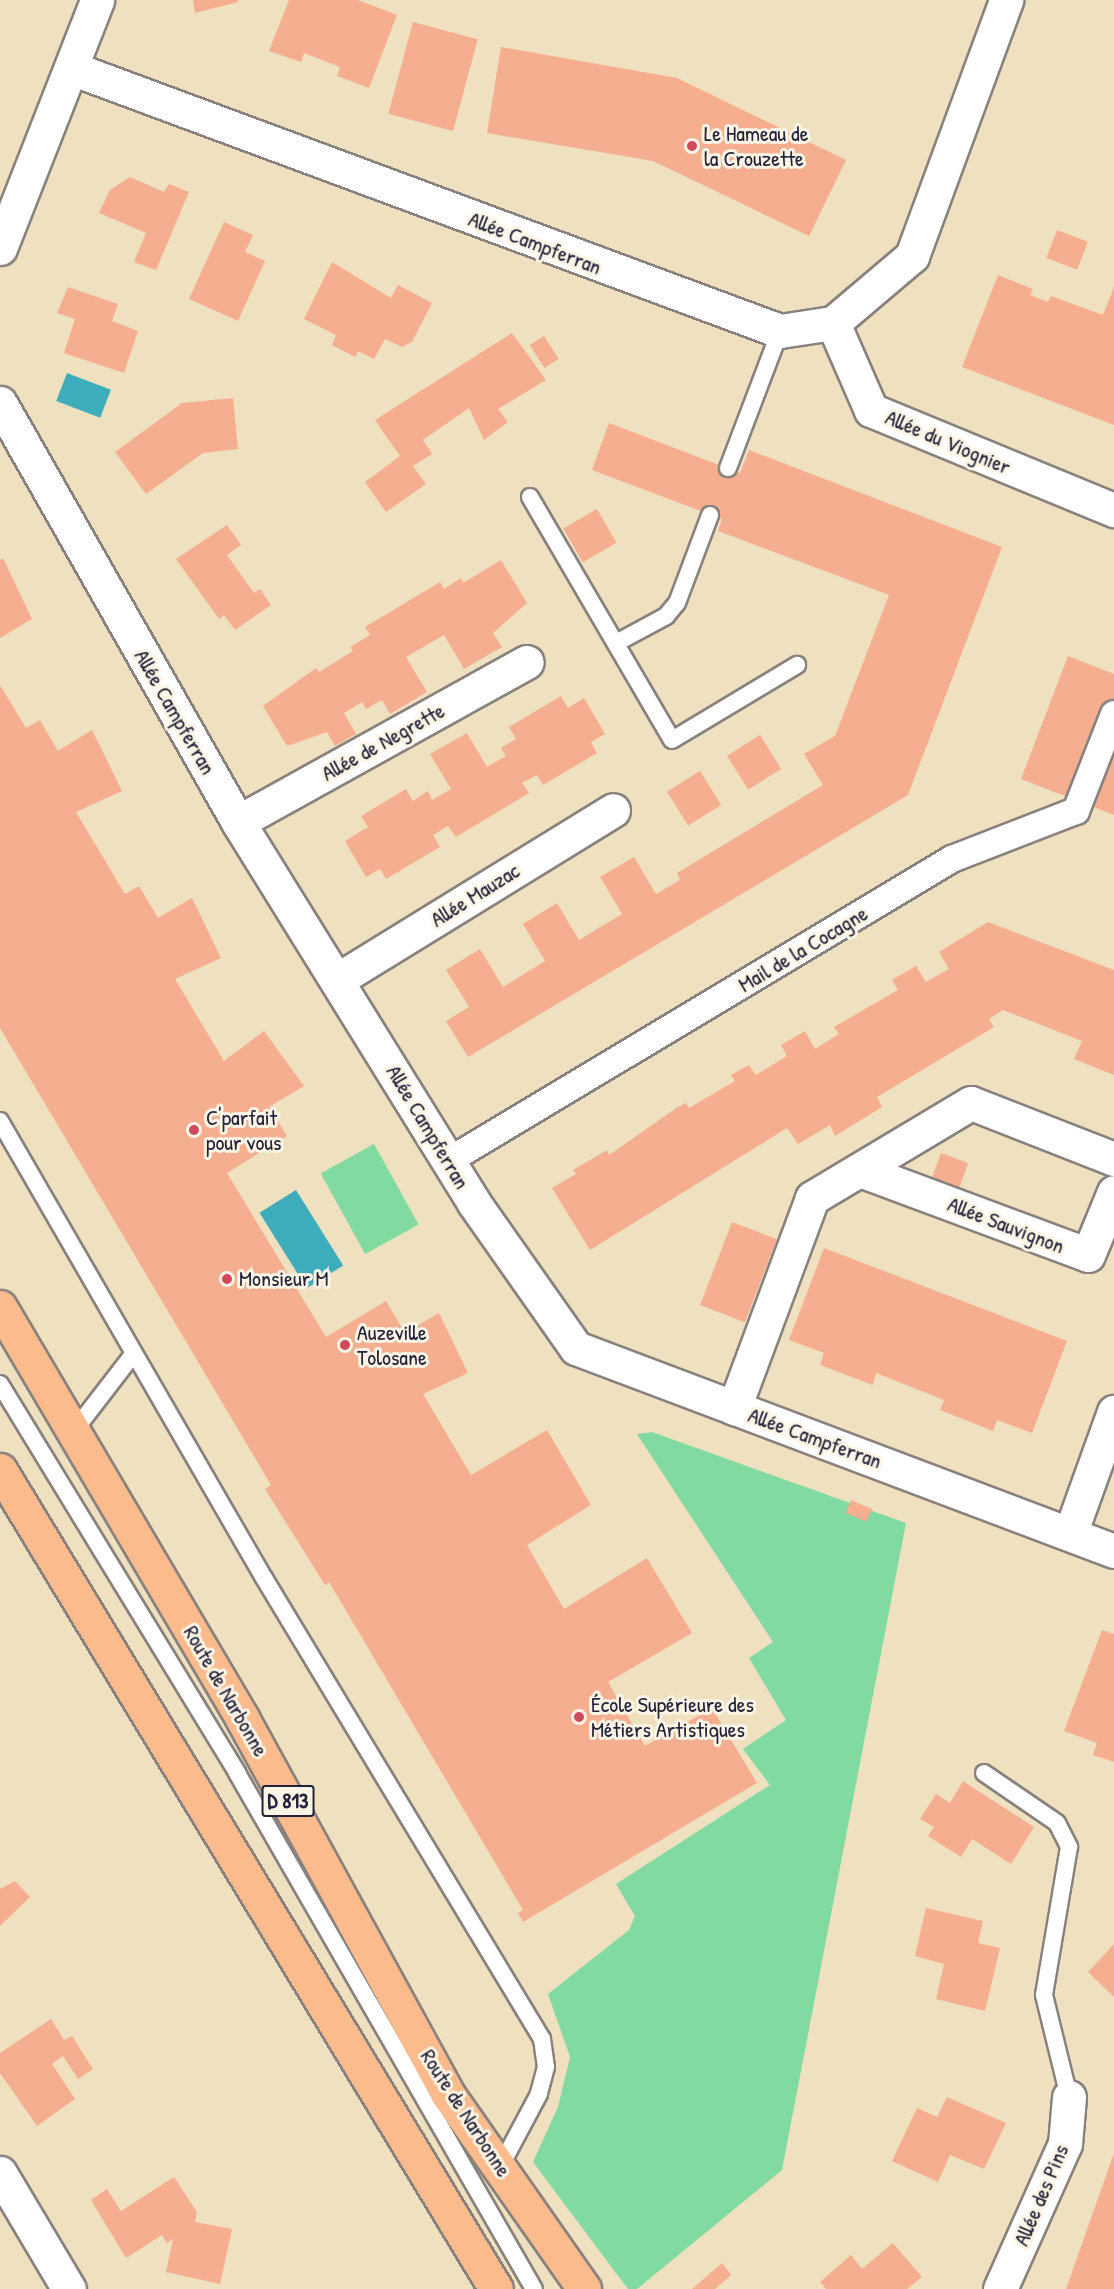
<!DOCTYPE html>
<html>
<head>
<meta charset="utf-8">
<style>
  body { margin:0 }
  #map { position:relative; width:1114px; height:2289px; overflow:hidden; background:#efe0bf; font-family:"Patrick Hand",sans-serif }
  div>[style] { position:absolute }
  .green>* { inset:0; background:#81daa1; transform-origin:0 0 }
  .water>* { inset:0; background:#3eadbb; transform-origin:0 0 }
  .building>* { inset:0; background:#f5ae90; transform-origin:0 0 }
  .roads { filter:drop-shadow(2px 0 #88817d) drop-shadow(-2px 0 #88817d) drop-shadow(0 2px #88817d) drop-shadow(0 -2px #88817d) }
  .service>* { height:16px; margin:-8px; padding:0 8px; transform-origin:8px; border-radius:8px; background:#fff }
  .pedestrian>* { height:26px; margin:-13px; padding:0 13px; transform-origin:13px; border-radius:13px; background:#fff }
  .minor>* { height:33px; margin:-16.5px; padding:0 16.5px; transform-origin:16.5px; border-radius:16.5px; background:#fff }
  .primary>* { height:33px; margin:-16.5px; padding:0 16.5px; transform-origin:16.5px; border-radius:16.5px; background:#fbbb8c }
  .dots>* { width:16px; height:16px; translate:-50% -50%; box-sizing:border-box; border:3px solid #fcf5e5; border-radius:50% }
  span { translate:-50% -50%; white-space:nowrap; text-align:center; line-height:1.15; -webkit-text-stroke:6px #fcf5e5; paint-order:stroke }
  .shield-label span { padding:2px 4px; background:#fcf5e5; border:2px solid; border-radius:4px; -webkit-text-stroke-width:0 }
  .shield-label { font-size:21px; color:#22223b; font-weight:700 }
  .poi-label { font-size:22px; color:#22223b }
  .left { translate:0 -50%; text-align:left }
  .street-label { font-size:22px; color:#22223b }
</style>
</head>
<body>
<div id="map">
  <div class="green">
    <div style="left:374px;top:1144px;width:92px;height:61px;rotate:61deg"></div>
    <div style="clip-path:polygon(652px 1432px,906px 1523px,782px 2170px,637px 2289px,628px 2289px,533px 2162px,558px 2107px,570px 2057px,548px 1994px,629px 1930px,635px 1916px,616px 1884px,770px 1785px,743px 1749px,786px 1720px,749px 1658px,773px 1642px,637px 1434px)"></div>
  </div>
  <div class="water">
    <div style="left:67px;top:373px;width:47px;height:30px;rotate:21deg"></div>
    <div style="left:296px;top:1190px;width:89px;height:43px;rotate:58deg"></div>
  </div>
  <div class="building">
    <div style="clip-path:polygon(193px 0,238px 0,238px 2px,195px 13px)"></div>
    <div style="clip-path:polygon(289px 0,358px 0,397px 15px,369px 88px,337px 76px,340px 67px,304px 53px,301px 62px,269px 51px)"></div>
    <div style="left:413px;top:22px;width:67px;height:95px;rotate:15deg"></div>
    <div style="clip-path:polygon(501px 47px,677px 78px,846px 160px,809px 236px,653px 161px,487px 133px)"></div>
    <div style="clip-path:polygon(130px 177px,164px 192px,169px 184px,189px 192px,156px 270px,134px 262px,146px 233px,99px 213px,110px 190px)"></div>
    <div style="clip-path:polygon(224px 222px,253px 235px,245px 252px,265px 261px,238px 321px,189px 299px)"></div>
    <div style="left:1057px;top:230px;width:33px;height:30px;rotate:21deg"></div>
    <div style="clip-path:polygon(332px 262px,391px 298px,398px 285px,432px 303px,412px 342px,402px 347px,385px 339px,374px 359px,358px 351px,355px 357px,332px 345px,336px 335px,304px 319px)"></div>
    <div style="clip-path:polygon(998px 275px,1033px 289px,1030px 295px,1048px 302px,1051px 296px,1103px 315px,1114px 287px,1114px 425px,962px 367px)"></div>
    <div style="clip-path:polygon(68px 287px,118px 304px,112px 321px,138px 331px,124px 373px,64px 353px,75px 319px,57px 313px)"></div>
    <div style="clip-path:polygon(512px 333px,546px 380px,498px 409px,508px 422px,484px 440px,469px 408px,423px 440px,432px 454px,413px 466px,426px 484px,386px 512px,365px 482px,400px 456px,375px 420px)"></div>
    <div style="left:544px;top:336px;width:27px;height:17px;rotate:57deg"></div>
    <div style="clip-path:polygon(233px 398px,238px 449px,203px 453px,146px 494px,115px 452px,182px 403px)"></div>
    <div style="clip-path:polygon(609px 423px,740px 473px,749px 450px,1002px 547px,908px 795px,468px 1057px,446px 1021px,469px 1007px,446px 970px,480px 949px,503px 987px,545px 961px,523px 924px,557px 903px,579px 940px,622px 914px,600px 877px,634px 857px,656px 894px,680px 880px,677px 873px,823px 785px,804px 754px,835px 736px,889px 595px,718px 531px,722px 519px,592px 470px)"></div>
    <div style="left:597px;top:509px;width:39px;height:39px;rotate:60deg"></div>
    <div style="clip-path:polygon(227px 525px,241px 545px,227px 555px,254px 593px,260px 589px,271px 605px,235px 630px,224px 615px,219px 619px,176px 559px)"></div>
    <div style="clip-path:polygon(3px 558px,32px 619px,0 638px,0 560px)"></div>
    <div style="clip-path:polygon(501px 560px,527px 603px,493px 633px,502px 647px,464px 669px,444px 635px,406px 657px,427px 692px,390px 714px,382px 700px,366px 709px,362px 702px,344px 713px,356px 734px,335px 746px,327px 732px,287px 746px,263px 706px,316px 668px,319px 672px,353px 651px,350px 647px,370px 635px,365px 627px,440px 582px,444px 589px,461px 578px,463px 583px)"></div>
    <div style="clip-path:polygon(1068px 656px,1114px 674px,1114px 815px,1021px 779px)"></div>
    <div style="clip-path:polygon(0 685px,26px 728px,40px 720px,58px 751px,92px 730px,122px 791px,76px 812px,125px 894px,139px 886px,158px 918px,192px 898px,221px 958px,175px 979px,224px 1061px,264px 1031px,304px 1086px,269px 1107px,287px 1136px,227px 1173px,326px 1337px,386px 1301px,405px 1333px,439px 1313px,468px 1373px,423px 1394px,471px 1475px,547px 1430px,591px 1505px,527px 1545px,564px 1609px,647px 1558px,692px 1633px,608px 1682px,645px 1746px,712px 1708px,757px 1783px,523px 1922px,518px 1913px,523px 1910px,329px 1582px,325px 1585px,265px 1489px,271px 1485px,0 1028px)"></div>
    <div style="clip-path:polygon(561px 696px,568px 708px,584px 698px,605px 734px,591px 742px,597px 753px,543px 785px,537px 775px,522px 783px,529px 793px,456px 837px,448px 826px,433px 835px,440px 847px,386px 879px,380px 869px,366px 877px,345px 841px,368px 827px,361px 816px,406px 789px,413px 801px,428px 791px,432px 800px,451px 789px,430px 754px,467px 733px,487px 767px,506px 756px,501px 748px,516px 739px,509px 727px)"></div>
    <div style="left:760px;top:735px;width:40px;height:39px;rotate:58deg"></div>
    <div style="left:700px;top:771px;width:40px;height:39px;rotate:58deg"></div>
    <div style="clip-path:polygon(988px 922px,1114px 970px,1114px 1075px,1074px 1059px,1082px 1041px,1003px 1010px,989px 1019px,994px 1027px,877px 1097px,882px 1107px,835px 1136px,830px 1125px,798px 1144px,787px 1128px,590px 1250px,552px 1188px,576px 1174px,573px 1170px,607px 1150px,609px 1155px,678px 1107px,686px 1103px,689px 1108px,735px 1081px,731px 1075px,749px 1065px,756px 1075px,787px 1056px,781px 1045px,805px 1031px,815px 1049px,839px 1034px,834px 1027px,898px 990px,892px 980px,916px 966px,926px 982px,949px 969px,939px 952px)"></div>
    <div style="left:941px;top:1153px;width:29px;height:34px;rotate:20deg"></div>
    <div style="left:732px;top:1222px;width:48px;height:89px;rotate:21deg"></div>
    <div style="clip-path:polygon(824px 1248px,1067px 1341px,1032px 1433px,997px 1420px,993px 1431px,940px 1410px,944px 1400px,876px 1373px,873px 1385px,820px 1365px,824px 1353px,789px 1340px)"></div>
    <div style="left:851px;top:1500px;width:23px;height:14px;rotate:23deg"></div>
    <div style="clip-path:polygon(1102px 1630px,1114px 1634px,1114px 1762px,1093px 1755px,1097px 1743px,1064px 1731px)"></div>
    <div style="clip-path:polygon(963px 1781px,1034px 1827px,1011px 1864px,972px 1839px,961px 1857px,928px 1836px,934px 1827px,920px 1819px,936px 1794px,950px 1803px)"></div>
    <div style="clip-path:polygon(15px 1881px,30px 1897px,0 1926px,0 1889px)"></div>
    <div style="clip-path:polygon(926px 1908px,983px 1921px,978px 1943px,1000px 1948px,985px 2011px,936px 1999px,944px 1964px,915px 1956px)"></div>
    <div style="clip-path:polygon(1114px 1944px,1114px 1997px,1088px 1972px)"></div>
    <div style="clip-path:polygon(51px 2019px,64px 2040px,72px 2036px,93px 2069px,78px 2079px,63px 2056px,52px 2064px,75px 2099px,37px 2126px,0 2073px,0 2053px)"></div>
    <div style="clip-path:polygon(947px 2097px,1006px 2123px,984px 2169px,950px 2155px,938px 2182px,892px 2161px,917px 2108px,937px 2117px)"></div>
    <div style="clip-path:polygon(1114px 2154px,1114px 2289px,1066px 2289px,1114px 2153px)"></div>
    <div style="clip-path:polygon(174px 2177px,197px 2212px,195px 2222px,232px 2229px,220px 2284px,166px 2272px,173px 2239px,167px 2243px,162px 2235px,126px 2258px,91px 2200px,107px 2189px,121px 2211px)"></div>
    <div style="clip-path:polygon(893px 2243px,922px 2277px,907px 2289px,826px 2289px,820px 2282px,851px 2255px,862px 2269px)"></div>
    <div style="clip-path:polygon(722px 2263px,731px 2275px,715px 2289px,692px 2289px)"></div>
  </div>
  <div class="roads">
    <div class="service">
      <div style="left:728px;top:468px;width:147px;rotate:-69.2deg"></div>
      <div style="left:530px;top:497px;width:281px;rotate:59.7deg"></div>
      <div style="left:672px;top:740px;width:146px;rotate:-31deg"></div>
      <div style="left:618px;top:642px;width:55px;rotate:-28.4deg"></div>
      <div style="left:666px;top:616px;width:17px;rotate:-50deg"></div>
      <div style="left:677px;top:603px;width:94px;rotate:-69.4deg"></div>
      <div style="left:0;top:1121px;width:528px;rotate:59.99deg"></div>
      <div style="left:264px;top:1578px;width:538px;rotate:58.91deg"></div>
      <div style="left:542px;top:2039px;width:28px;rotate:82deg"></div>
      <div style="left:546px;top:2067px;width:28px;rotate:105deg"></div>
      <div style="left:539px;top:2094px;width:83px;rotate:118.1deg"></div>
      <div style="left:0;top:1384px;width:456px;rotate:58.6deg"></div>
      <div style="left:237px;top:1773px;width:595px;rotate:60.08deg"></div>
      <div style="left:74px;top:1431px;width:98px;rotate:-52.4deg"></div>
      <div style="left:984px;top:1773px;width:88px;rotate:34.4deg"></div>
      <div style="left:1057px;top:1823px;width:27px;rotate:63deg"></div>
      <div style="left:1069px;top:1847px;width:150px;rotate:99.6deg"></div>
      <div style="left:1044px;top:1995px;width:105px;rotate:76.2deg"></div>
    </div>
    <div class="pedestrian">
      <div style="left:450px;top:1160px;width:585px;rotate:-30.95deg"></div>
      <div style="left:952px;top:859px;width:133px;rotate:-21.2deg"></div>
      <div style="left:1076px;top:811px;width:104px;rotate:-68.6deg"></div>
    </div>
    <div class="minor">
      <div style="left:71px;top:68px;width:756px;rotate:20.35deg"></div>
      <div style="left:780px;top:331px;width:54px;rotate:-8.6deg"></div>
      <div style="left:833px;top:323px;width:104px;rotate:-40.3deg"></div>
      <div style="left:912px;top:256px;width:273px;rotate:-69.8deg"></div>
      <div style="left:0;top:248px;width:266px;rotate:-68.6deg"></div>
      <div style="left:833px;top:323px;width:95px;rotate:66.4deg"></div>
      <div style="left:871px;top:410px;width:263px;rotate:22.4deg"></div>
      <div style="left:0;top:403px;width:482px;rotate:60.4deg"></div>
      <div style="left:238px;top:822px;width:448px;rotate:58.2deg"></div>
      <div style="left:474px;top:1203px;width:177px;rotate:54.9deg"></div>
      <div style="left:576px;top:1348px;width:575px;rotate:20.67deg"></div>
      <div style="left:238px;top:822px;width:330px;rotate:-29deg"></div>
      <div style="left:337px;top:980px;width:324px;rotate:-31.6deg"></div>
      <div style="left:860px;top:1170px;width:243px;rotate:20.4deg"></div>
      <div style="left:1088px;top:1255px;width:68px;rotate:-67.6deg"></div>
      <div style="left:734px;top:1408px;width:224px;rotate:-69.6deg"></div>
      <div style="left:812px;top:1198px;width:185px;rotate:-30.9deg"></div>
      <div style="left:971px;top:1103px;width:154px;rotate:21.4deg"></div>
      <div style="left:1070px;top:1534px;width:130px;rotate:-70.2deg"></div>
      <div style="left:0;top:2173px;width:135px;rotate:59.3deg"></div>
      <div style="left:1000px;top:2289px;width:159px;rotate:-65.9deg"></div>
      <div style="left:1065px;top:2144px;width:47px;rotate:-85.1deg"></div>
    </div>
    <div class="primary">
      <div style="left:0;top:1307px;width:477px;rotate:59.5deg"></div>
      <div style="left:242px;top:1718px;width:427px;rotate:61.3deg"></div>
      <div style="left:447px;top:2093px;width:239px;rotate:55deg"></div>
      <div style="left:0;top:1470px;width:957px;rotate:58.8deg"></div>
    </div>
  </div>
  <div class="dots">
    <div style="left:692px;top:146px;background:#d1495b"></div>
    <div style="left:194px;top:1130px;background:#d1495b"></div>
    <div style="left:227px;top:1279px;background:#d1495b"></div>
    <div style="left:345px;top:1345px;background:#d1495b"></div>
    <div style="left:579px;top:1717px;background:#d1495b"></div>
  </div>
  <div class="shield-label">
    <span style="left:288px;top:1801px">D 813</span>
  </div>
  <div class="poi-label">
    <span class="left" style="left:704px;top:146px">Le Hameau de<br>la Crouzette</span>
    <span class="left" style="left:206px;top:1130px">C'parfait<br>pour vous</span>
    <span class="left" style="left:239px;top:1279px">Monsieur M</span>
    <span class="left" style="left:357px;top:1345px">Auzeville<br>Tolosane</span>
    <span class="left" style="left:591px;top:1717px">École Supérieure des<br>Métiers Artistiques</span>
  </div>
  <div class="street-label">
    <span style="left:535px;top:243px;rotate:21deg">Allée Campferran</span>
    <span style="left:948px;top:442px;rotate:23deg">Allée du Viognier</span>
    <span style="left:175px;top:712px;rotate:60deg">Allée Campferran</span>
    <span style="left:383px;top:742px;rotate:-29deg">Allée de Negrette</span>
    <span style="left:475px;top:895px;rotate:-32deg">Allée Mauzac</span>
    <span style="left:803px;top:949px;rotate:-31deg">Mail de la Cocagne</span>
    <span style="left:428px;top:1127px;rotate:59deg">Allée Campferran</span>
    <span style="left:1006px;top:1225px;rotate:21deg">Allée Sauvignon</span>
    <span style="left:815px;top:1438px;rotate:20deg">Allée Campferran</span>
    <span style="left:226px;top:1691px;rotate:60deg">Route de Narbonne</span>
    <span style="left:466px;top:2113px;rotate:57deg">Route de Narbonne</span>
    <span style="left:1041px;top:2195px;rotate:-67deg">Allée des Pins</span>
  </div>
</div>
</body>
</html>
